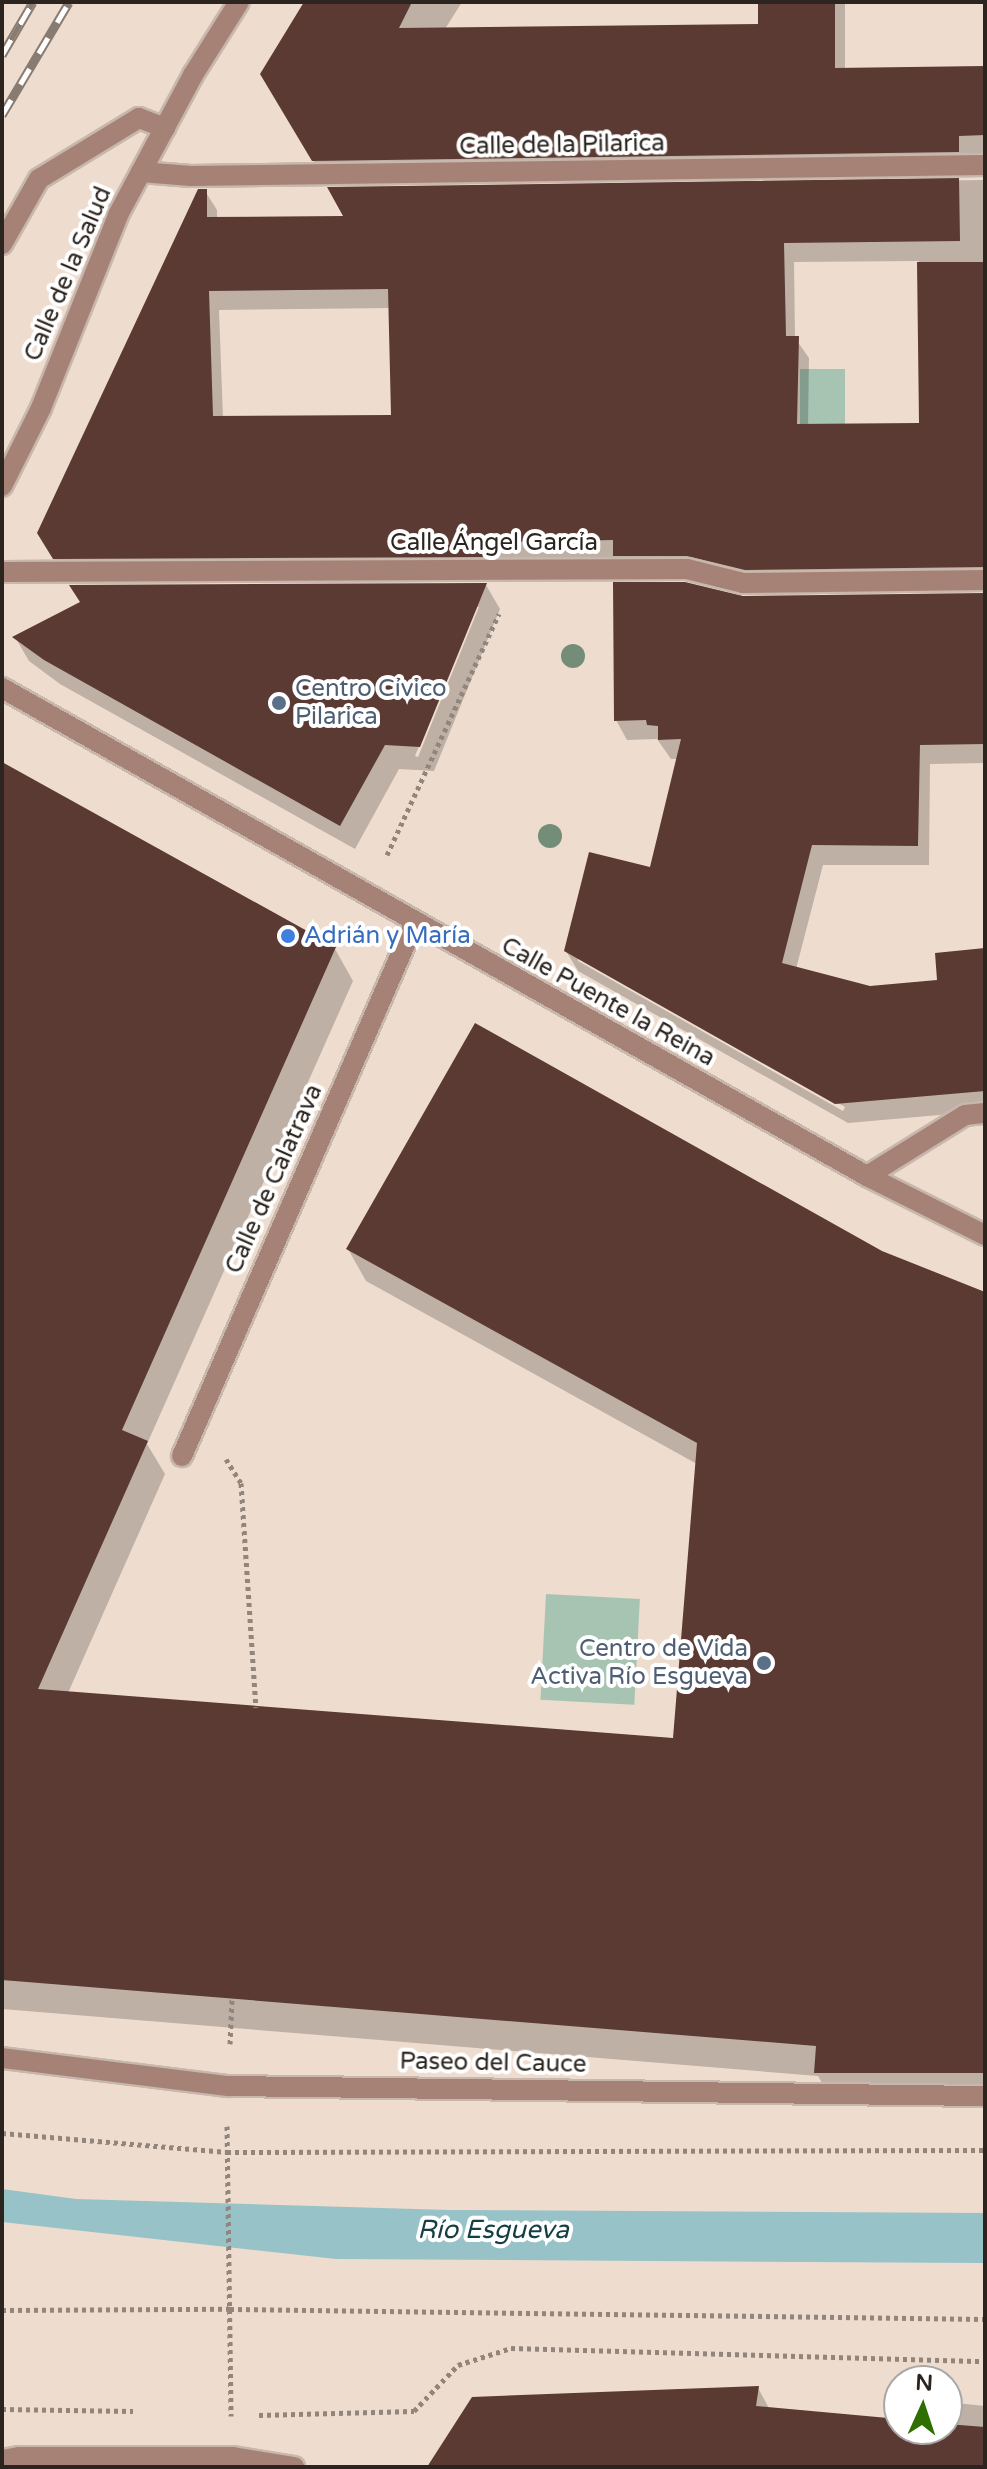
<!DOCTYPE html>
<html>
<head>
<meta charset="utf-8">
<style>
  body { margin:0 }
  #map { position:relative; width:987px; height:2469px; overflow:hidden; background:#eedccf; font-family:"Varela Round",sans-serif }
  div>[style] { position:absolute }
  .green>* { inset:0; background:#a6c4b1; transform-origin:0 0 }
  .water>* { inset:0; background:#96c2c8 }
  .shadow>* { inset:0; background:#0003 }
  .building>* { inset:0; background:#5a3a33 }
  .path>* { height:5px; margin-top:-2.5px; transform-origin:0; background:repeating-linear-gradient(90deg,#92857c 0 4px,transparent 0 8px) }
  .roads { filter:drop-shadow(2px 0 #c7b7ac) drop-shadow(-2px 0 #c7b7ac) drop-shadow(0 2px #c7b7ac) drop-shadow(0 -2px #c7b7ac) }
  .minor>* { height:20px; margin:-10px; padding:0 10px; transform-origin:10px; border-radius:10px; background:#a68276 }
  .rail>* { height:9px; margin-top:-4.5px; transform-origin:0; background:repeating-linear-gradient(90deg,#fff 0 18px,#877b72 0 36px); box-sizing:border-box; border-block:2px solid #877b72 }
  .trees>* { width:24px; height:24px; margin:-12px; border-radius:50%; background:#748d78 }
  .dots>* { width:22px; height:22px; translate:-50% -50%; box-sizing:border-box; border:4px solid #fff; border-radius:50% }
  span { translate:-50% -50%; white-space:nowrap; text-align:center; line-height:1.15; -webkit-text-stroke:8px #fff; paint-order:stroke }
  .street-label { font-size:24px; color:#2b241f }
  .service-label { font-size:24px; color:#4e5e75 }
  .left { translate:0 -50%; text-align:left }
  .right { translate:-100% -50%; text-align:right }
  .shop-label { font-size:24px; color:#366cbe }
  .water-label { font-size:26px; color:#153f44; font-style:italic }
  .frame { position:absolute; inset:0; border:4px solid #2b241f; pointer-events:none }
  .north { position:absolute; left:883px; top:2365px; width:80px; height:80px; box-sizing:border-box; background:#fff; border:2px solid #aaa7a5; border-radius:50%; rotate:3deg; font-size:22px; font-weight:700; line-height:32px; text-align:center; color:#2b241f }
  .north::after { content:''; display:block; margin:auto; width:28px; height:36px; background:#2f6e01; clip-path:polygon(50% 0,100% 100%,50% 72%,0 100%) }
</style>
</head>
<body>
<div id="map">
  <div class="green">
    <div style="left:800px;top:369px;width:45px;height:169px"></div>
    <div style="left:546px;top:1594px;width:94px;height:106px;rotate:3deg"></div>
  </div>
  <div class="water">
    <div style="clip-path:polygon(2px 2189px,76px 2199px,449px 2210px,985px 2213px,985px 2263px,336px 2259px,2px 2222px)"></div>
  </div>
  <div class="shadow">
    <div style="clip-path:polygon(307px 2px,462px 2px,445px 29px,760px 26px,760px 2px,845px 2px,845px 70px,985px 68px,985px 171px,325px 180px,262px 74px)"></div>
    <div style="clip-path:polygon(evenodd,985px 180px,985px 586px,700px 575px,66px 578px,51px 553px,205px 191px,217px 210px,217px 219px,347px 217px,330px 189px,985px 180px,919px 261px,921px 425px,808px 426px,809px 358px,795px 338px,794px 262px,919px 261px,985px 180px,391px 308px,393px 417px,223px 418px,219px 310px,391px 308px)"></div>
    <div style="clip-path:polygon(evenodd,486px 585px,500px 609px,434px 771px,399px 769px,355px 849px,60px 684px,29px 661px,15px 637px,486px 585px,475px 607px,479px 607px,418px 757px,415px 756px,475px 607px)"></div>
    <div style="clip-path:polygon(evenodd,985px 595px,985px 763px,930px 764px,929px 865px,823px 865px,796px 969px,869px 988px,939px 982px,985px 950px,985px 1111px,848px 1123px,578px 971px,566px 951px,652px 869px,679px 759px,671px 759px,657px 739px,627px 740px,616px 720px,743px 598px,985px 595px,578px 956px,845px 1107px,843px 1111px,578px 961px,578px 956px)"></div>
    <div style="clip-path:polygon(2px 764px,335px 949px,353px 981px,147px 1444px,165px 1474px,68px 1693px,675px 1740px,697px 1464px,366px 1281px,348px 1249px,985px 1296px,985px 2105px,835px 2105px,818px 2076px,2px 2009px)"></div>
    <div style="clip-path:polygon(758px 2388px,770px 2410px,899px 2421px,899px 2429px,947px 2429px,947px 2402px,985px 2406px,985px 2467px,429px 2467px)"></div>
  </div>
  <div class="building">
    <div style="clip-path:polygon(304px 2px,412px 2px,399px 28px,758px 24px,758px 2px,835px 2px,835px 68px,985px 66px,985px 135px,959px 136px,959px 152px,312px 161px,260px 74px)"></div>
    <div style="clip-path:polygon(evenodd,959px 178px,960px 241px,784px 243px,786px 336px,799px 336px,797px 424px,919px 423px,917px 262px,985px 262px,985px 567px,745px 570px,687px 556px,613px 556px,613px 540px,504px 542px,498px 557px,53px 559px,37px 533px,198px 189px,207px 189px,207px 217px,343px 216px,327px 187px,959px 178px,388px 289px,391px 415px,213px 416px,209px 291px,388px 289px)"></div>
    <div style="clip-path:polygon(613px 582px,685px 582px,743px 596px,985px 593px,985px 744px,920px 745px,918px 846px,812px 845px,782px 963px,870px 986px,937px 980px,935px 953px,985px 948px,985px 1091px,835px 1104px,564px 951px,589px 852px,650px 867px,681px 739px,658px 740px,658px 726px,647px 725px,646px 720px,614px 721px)"></div>
    <div style="clip-path:polygon(487px 583px,420px 747px,385px 745px,340px 826px,44px 660px,12px 637px,80px 602px,69px 585px)"></div>
    <div style="clip-path:polygon(2px 762px,336px 947px,122px 1430px,148px 1441px,38px 1689px,673px 1738px,697px 1443px,346px 1249px,475px 1023px,882px 1251px,985px 1292px,985px 2073px,814px 2073px,816px 2046px,2px 1980px)"></div>
    <div style="clip-path:polygon(759px 2386px,756px 2406px,899px 2419px,899px 2429px,947px 2429px,947px 2424px,985px 2427px,985px 2467px,427px 2467px,472px 2397px)"></div>
  </div>
  <div class="path">
    <div style="left:387px;top:855px;width:266px;rotate:-65.1deg"></div>
    <div style="left:226px;top:1459px;width:28px;rotate:58deg"></div>
    <div style="left:241px;top:1483px;width:225px;rotate:86.2deg"></div>
    <div style="left:230px;top:2044px;width:45px;rotate:-87.5deg"></div>
    <div style="left:227px;top:2126px;width:290px;rotate:89.2deg"></div>
    <div style="left:2px;top:2133px;width:226px;rotate:4.8deg"></div>
    <div style="left:227px;top:2152px;width:758px;rotate:-0.15deg"></div>
    <div style="left:2px;top:2310px;width:228px;rotate:-0.3deg"></div>
    <div style="left:230px;top:2309px;width:755px;rotate:0.76deg"></div>
    <div style="left:2px;top:2409px;width:131px;rotate:0.9deg"></div>
    <div style="left:259px;top:2415px;width:155px;rotate:-1.5deg"></div>
    <div style="left:414px;top:2411px;width:64px;rotate:-46.3deg"></div>
    <div style="left:458px;top:2365px;width:56px;rotate:-17.8deg"></div>
    <div style="left:511px;top:2348px;width:474px;rotate:1.6deg"></div>
  </div>
  <div class="roads">
    <div class="minor">
      <div style="left:141px;top:172px;width:50px;rotate:4.6deg"></div>
      <div style="left:191px;top:176px;width:794px;rotate:-0.79deg"></div>
      <div style="left:2px;top:244px;width:75px;rotate:-60.4deg"></div>
      <div style="left:39px;top:179px;width:117px;rotate:-31.4deg"></div>
      <div style="left:139px;top:118px;width:28px;rotate:21deg"></div>
      <div style="left:2px;top:486px;width:87px;rotate:-63.4deg"></div>
      <div style="left:41px;top:408px;width:208px;rotate:-68.2deg"></div>
      <div style="left:118px;top:215px;width:159px;rotate:-61.8deg"></div>
      <div style="left:193px;top:75px;width:86px;rotate:-57.8deg"></div>
      <div style="left:2px;top:572px;width:685px;rotate:-0.25deg"></div>
      <div style="left:687px;top:569px;width:58px;rotate:14deg"></div>
      <div style="left:743px;top:583px;width:242px;rotate:-0.7deg"></div>
      <div style="left:2px;top:688px;width:993px;rotate:29.43deg"></div>
      <div style="left:867px;top:1176px;width:132px;rotate:26.6deg"></div>
      <div style="left:867px;top:1176px;width:115px;rotate:-31.9deg"></div>
      <div style="left:965px;top:1115px;width:20px;rotate:-6deg"></div>
      <div style="left:182px;top:1456px;width:580px;rotate:-66.44deg"></div>
      <div style="left:2px;top:2058px;width:228px;rotate:7.1deg"></div>
      <div style="left:228px;top:2086px;width:757px;rotate:0.76deg"></div>
      <div style="left:2px;top:2460px;width:17px;rotate:-10deg"></div>
      <div style="left:19px;top:2457px;width:214px"></div>
      <div style="left:233px;top:2457px;width:62px;rotate:9.3deg"></div>
    </div>
  </div>
  <div class="rail">
    <div style="left:2px;top:55px;width:61px;rotate:-59.7deg"></div>
    <div style="left:2px;top:115px;width:131px;rotate:-59.3deg"></div>
  </div>
  <div class="trees">
    <div style="left:573px;top:656px"></div>
    <div style="left:550px;top:836px"></div>
  </div>
  <div class="dots">
    <div style="left:279px;top:703px;background:#5c6f8a"></div>
    <div style="left:288px;top:936px;background:#3f7fe0"></div>
    <div style="left:764px;top:1663px;background:#5c6f8a"></div>
  </div>
  <div class="street-label">
    <span style="left:562px;top:145px;rotate:-1deg">Calle de la Pilarica</span>
    <span style="left:68px;top:274px;rotate:-67deg">Calle de la Salud</span>
    <span style="left:494px;top:543px">Calle Ángel García</span>
    <span style="left:608px;top:1002px;rotate:29deg">Calle Puente la Reina</span>
    <span style="left:274px;top:1179px;rotate:-66deg">Calle de Calatrava</span>
    <span style="left:493px;top:2063px;rotate:1deg">Paseo del Cauce</span>
  </div>
  <div class="service-label">
    <span class="left" style="left:295px;top:703px">Centro Cívico<br>Pilarica</span>
    <span class="right" style="left:748px;top:1663px">Centro de Vida<br>Activa Río Esgueva</span>
  </div>
  <div class="shop-label">
    <span class="left" style="left:304px;top:936px">Adrián y María</span>
  </div>
  <div class="water-label">
    <span style="left:493px;top:2230px">Río Esgueva</span>
  </div>
  <div class="frame"></div>
  <div class="north">N</div>
</div>
</body>
</html>
